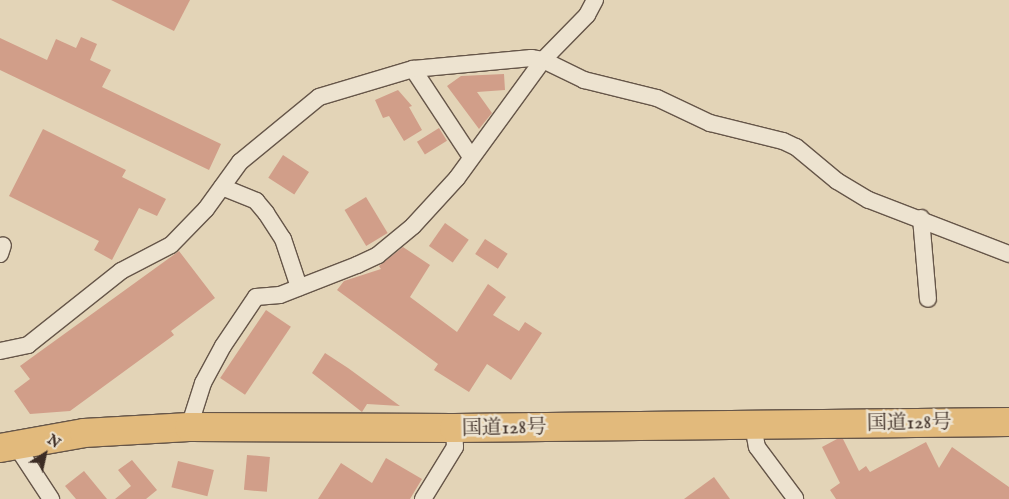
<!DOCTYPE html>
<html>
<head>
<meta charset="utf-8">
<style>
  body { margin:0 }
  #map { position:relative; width:1009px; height:499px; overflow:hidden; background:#e3d4b7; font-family:"IM FELL English","Noto Serif JP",serif }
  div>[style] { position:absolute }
  .building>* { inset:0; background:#d19e89; transform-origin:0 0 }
  .roads { filter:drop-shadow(1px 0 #665649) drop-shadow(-1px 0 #665649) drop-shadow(0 1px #665649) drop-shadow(0 -1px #665649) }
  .street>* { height:16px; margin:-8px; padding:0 8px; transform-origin:8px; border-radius:8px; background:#ede3d0 }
  .highway>* { height:28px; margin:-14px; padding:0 14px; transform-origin:14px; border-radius:14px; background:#e2ba7c }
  span { translate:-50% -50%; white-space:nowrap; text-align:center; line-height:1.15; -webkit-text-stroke:5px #ede3d0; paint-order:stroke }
  .street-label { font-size:20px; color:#3c2c24 }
  .north { position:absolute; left:20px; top:429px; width:50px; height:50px; -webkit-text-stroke:4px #ede3d0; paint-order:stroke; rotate:35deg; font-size:14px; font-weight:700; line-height:20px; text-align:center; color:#3c2c24 }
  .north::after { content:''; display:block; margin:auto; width:18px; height:22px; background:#3c2c24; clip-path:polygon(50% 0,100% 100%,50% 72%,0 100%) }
</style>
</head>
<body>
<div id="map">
  <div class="building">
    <div style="clip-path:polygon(111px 0,190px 0,174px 31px)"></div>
    <div style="clip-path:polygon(81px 37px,97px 44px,90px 60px,111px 70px,102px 87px,221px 144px,209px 170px,0 70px,0 38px,47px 60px,56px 39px,76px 48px)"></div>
    <div style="clip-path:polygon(504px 74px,505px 90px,477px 92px,492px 113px,479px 129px,447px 86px,461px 76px)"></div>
    <div style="clip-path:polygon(398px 90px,412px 106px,409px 107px,422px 130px,404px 141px,389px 116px,383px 118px,375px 100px)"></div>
    <div style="left:439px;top:128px;width:15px;height:26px;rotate:58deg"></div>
    <div style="clip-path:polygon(43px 129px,126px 170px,122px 177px,166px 199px,157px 216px,139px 208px,112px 260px,94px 250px,99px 241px,9px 196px)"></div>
    <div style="left:283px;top:155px;width:31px;height:27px;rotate:33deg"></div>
    <div style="left:366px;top:197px;width:42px;height:25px;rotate:59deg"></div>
    <div style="left:445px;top:223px;width:29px;height:28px;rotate:35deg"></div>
    <div style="left:485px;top:239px;width:27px;height:18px;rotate:33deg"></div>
    <div style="clip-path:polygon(403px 247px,430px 265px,410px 297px,457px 332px,488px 284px,506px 297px,493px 315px,519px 331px,525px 322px,542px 333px,511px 380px,487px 364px,469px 392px,434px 370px,438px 364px,337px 290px,344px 281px,381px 269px,379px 266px)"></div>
    <div style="clip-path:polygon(179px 251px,215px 298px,171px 331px,174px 335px,70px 411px,30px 414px,14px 391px,30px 379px,20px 366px)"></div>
    <div style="left:266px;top:310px;width:30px;height:82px;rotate:34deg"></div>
    <div style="clip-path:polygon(325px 353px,348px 368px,400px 406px,367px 404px,362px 412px,312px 373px)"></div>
    <div style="clip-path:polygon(837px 439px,843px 439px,859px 471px,866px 466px,870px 472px,926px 442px,939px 468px,952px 447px,1009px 487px,1009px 499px,836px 499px,830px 490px,840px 483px,822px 447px)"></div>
    <div style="left:247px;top:455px;width:23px;height:35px;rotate:5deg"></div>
    <div style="clip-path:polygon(386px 458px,422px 479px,410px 499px,318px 499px,341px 463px,372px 483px)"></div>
    <div style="clip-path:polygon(132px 460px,157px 490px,146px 499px,115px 499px,131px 486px,118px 470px)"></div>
    <div style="left:178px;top:461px;width:37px;height:27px;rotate:14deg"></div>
    <div style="clip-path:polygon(84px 471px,107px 499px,76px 499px,65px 486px)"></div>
    <div style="clip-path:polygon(714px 477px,730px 499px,684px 499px)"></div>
  </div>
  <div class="roads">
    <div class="street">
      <div style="left:413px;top:69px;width:105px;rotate:56.6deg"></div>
      <div style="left:222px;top:187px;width:37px;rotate:22deg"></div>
      <div style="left:256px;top:201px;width:16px;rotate:50deg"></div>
      <div style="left:266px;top:213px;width:31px;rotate:57deg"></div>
      <div style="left:283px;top:239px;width:51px;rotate:71.6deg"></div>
      <div style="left:921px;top:218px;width:81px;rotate:85.1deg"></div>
      <div style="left:0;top:254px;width:9px;rotate:-72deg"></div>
      <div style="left:0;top:351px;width:29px;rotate:-12deg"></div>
      <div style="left:28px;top:345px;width:119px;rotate:-38.5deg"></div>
      <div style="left:121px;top:271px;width:56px;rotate:-27.5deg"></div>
      <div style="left:171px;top:245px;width:50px;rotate:-45.8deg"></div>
      <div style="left:206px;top:209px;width:58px;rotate:-54.1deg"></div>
      <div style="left:240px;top:162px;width:102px;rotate:-39.4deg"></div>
      <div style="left:319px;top:97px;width:98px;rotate:-16.6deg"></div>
      <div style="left:413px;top:69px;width:119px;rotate:-5.3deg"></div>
      <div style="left:531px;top:58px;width:12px;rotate:9deg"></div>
      <div style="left:543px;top:60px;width:46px;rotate:26deg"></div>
      <div style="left:584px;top:80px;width:75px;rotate:13.9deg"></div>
      <div style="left:657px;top:98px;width:59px;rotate:25.3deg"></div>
      <div style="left:710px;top:123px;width:75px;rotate:13.9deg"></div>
      <div style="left:783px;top:141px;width:14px;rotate:25deg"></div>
      <div style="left:796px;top:147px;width:53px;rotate:39.7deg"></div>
      <div style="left:837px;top:181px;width:37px;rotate:31deg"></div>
      <div style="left:869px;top:200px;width:150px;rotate:21.1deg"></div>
      <div style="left:753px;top:425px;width:22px;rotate:80deg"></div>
      <div style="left:757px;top:447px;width:64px;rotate:53.3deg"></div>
      <div style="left:189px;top:427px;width:46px;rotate:-72.3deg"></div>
      <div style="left:203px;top:383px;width:42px;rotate:-61.6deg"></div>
      <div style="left:223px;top:346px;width:59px;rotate:-56deg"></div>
      <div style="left:256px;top:297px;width:24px;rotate:-5deg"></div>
      <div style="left:280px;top:295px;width:83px;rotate:-21.3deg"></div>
      <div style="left:357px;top:265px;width:23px;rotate:-25deg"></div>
      <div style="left:378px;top:255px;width:45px;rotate:-39.6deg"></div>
      <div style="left:413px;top:226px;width:65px;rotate:-47.5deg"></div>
      <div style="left:457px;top:178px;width:146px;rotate:-53.9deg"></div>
      <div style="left:543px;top:60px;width:63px;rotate:-45.6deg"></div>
      <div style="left:587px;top:15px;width:17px;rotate:-62deg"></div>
      <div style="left:15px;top:444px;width:66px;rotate:56.8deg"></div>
      <div style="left:423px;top:499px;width:61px;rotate:-58.4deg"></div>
      <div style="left:455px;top:447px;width:19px;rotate:-93deg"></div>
    </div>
    <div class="highway">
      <div style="left:0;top:448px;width:85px;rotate:-10.1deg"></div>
      <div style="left:84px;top:433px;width:105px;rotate:-3.3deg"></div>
      <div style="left:189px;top:427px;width:265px;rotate:0.2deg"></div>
      <div style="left:454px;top:428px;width:555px;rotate:-0.62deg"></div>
    </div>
  </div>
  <div class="street-label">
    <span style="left:909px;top:423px;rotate:-1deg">国道128号</span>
    <span style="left:504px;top:428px;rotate:-1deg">国道128号</span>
  </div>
  <div class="north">N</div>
</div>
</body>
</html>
